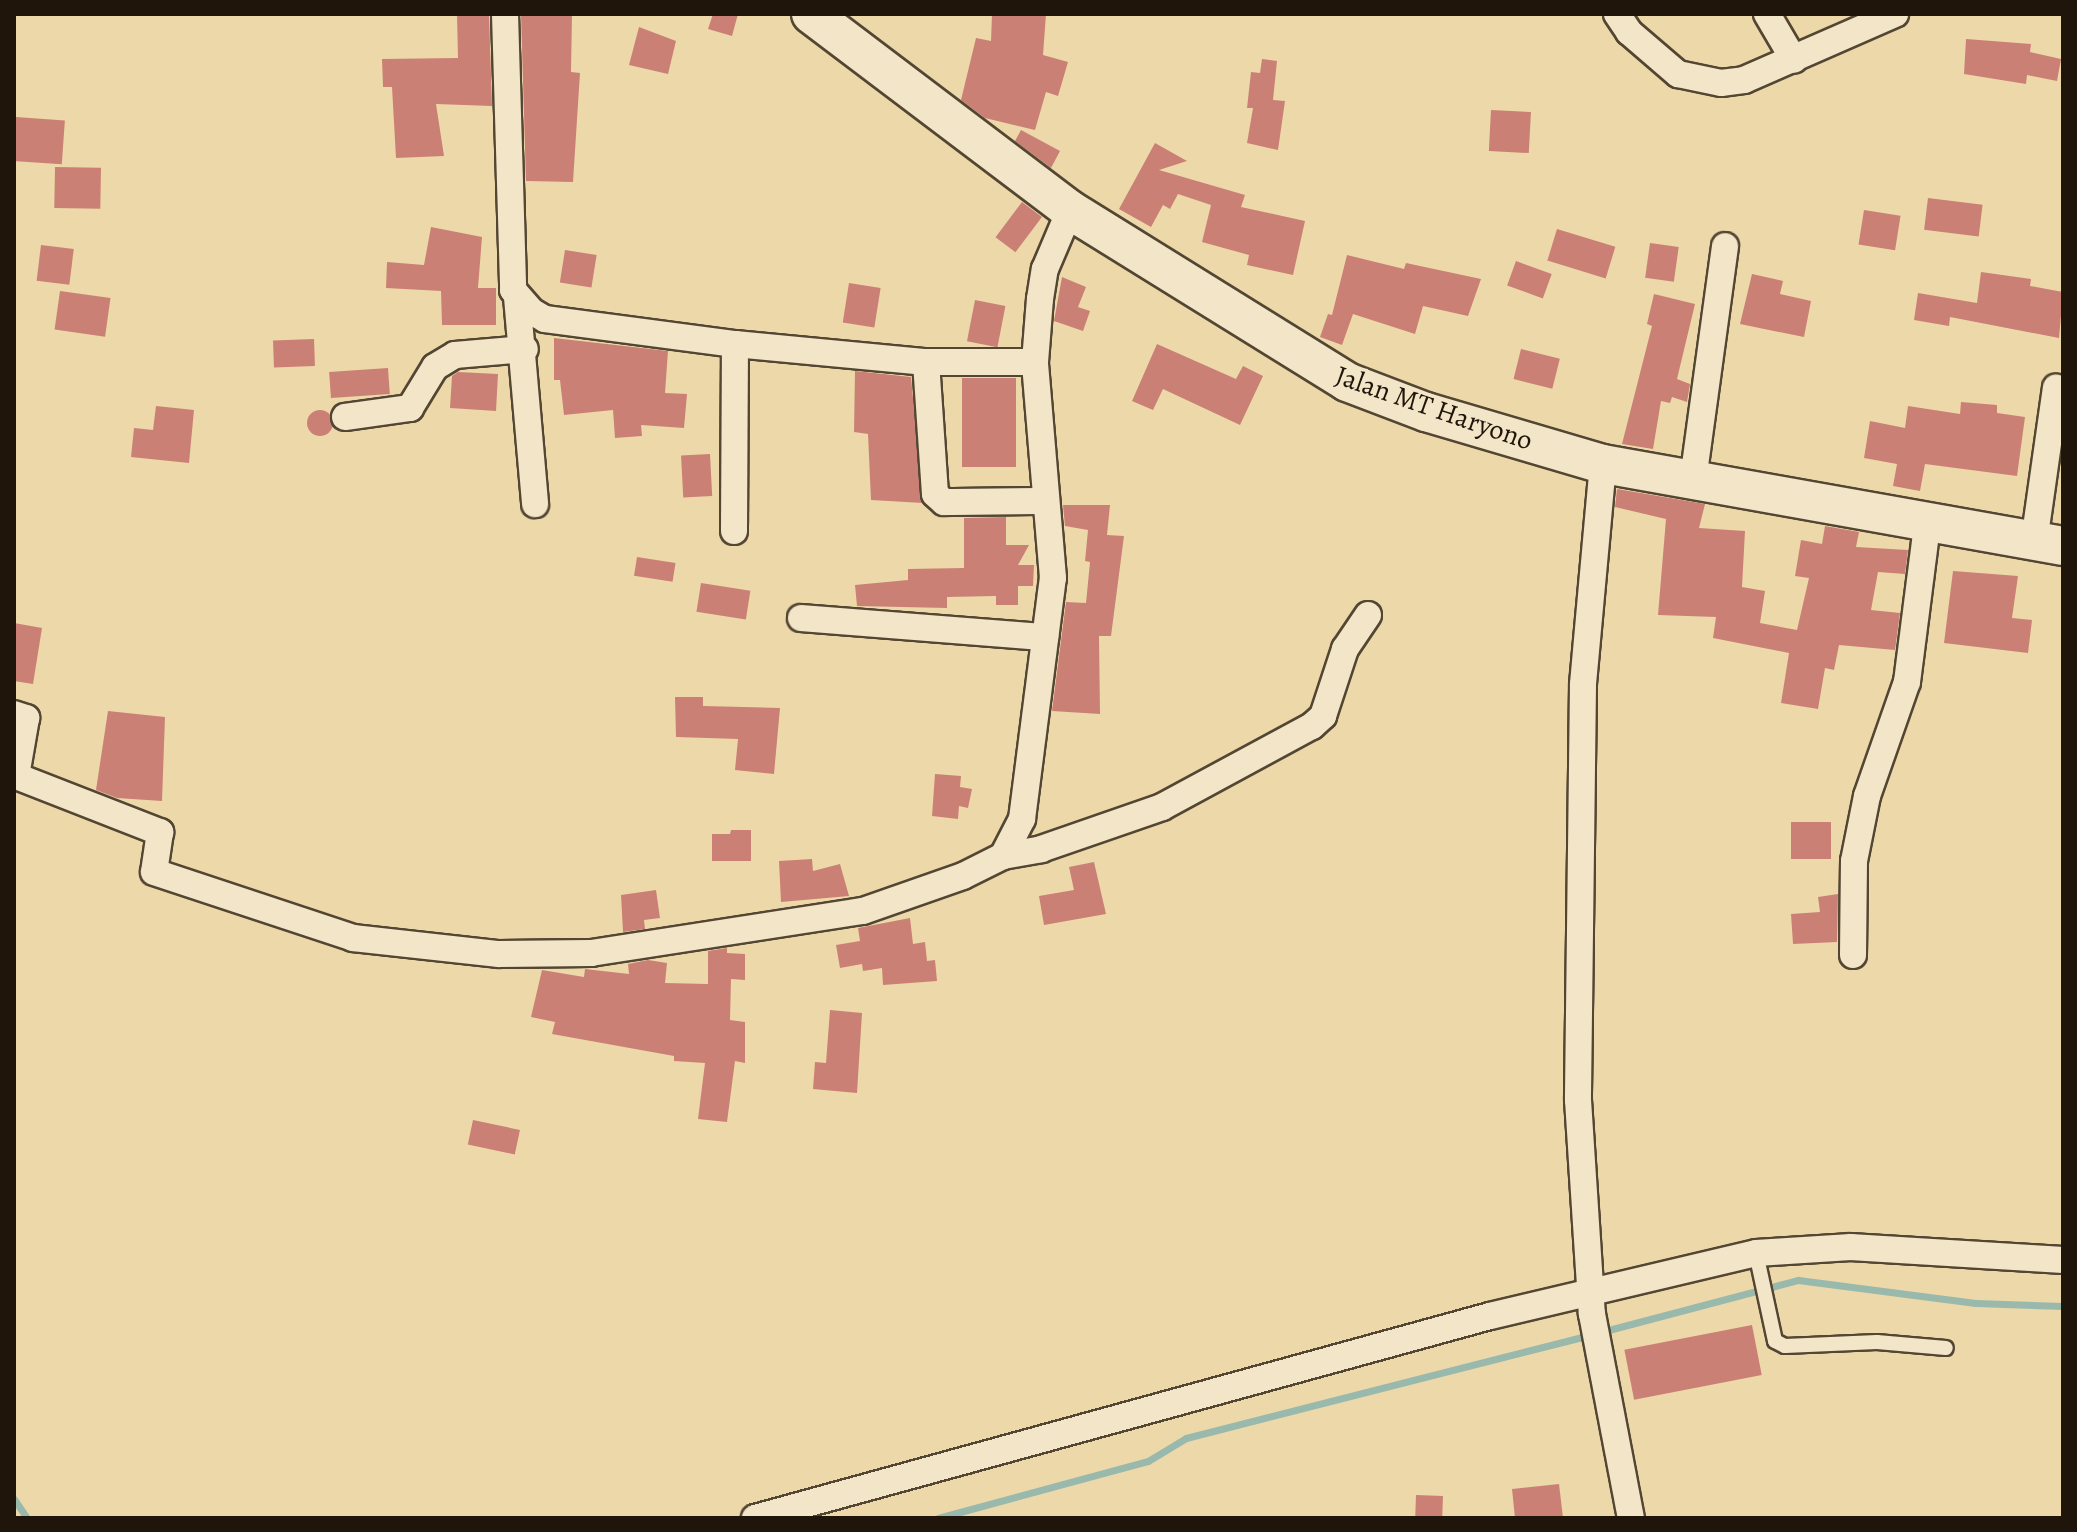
<!DOCTYPE html>
<html>
<head>
<meta charset="utf-8">
<style>
  body { margin:0 }
  #map { position:relative; width:2077px; height:1532px; overflow:hidden; background:#edd8aa; font-family:Alegreya,serif }
  div>[style] { position:absolute }
  .stream>* { height:7px; margin:-3.5px; padding:0 3.5px; transform-origin:3.5px; border-radius:3.5px; background:#99b9ad }
  .building>* { inset:0; background:#cb8075; transform-origin:0 0 }
  .round { border-radius:50% }
  .roads { filter:drop-shadow(2px 0 #534633) drop-shadow(-2px 0 #534633) drop-shadow(0 2px #534633) drop-shadow(0 -2px #534633) }
  .service>* { height:14px; margin:-7px; padding:0 7px; transform-origin:7px; border-radius:7px; background:#f3e6c8 }
  .minor>* { height:26px; margin:-13px; padding:0 13px; transform-origin:13px; border-radius:13px; background:#f3e6c8 }
  .secondary>* { height:38px; margin:-19px; padding:0 19px; transform-origin:19px; border-radius:19px; background:#f3e6c8 }
  span { translate:-50% -50%; white-space:nowrap; text-align:center; line-height:1.15; -webkit-text-stroke:6px #f3e6c8; paint-order:stroke }
  .street-label { font-size:28px; color:#20150b }
  .frame { position:absolute; inset:0; border:16px solid #20150b; pointer-events:none }
</style>
</head>
<body>
<div id="map">
  <div class="stream">
    <div style="left:1601px;top:1332px;width:204px;rotate:-14.8deg"></div>
    <div style="left:1798px;top:1280px;width:179px;rotate:7.4deg"></div>
    <div style="left:1976px;top:1303px;width:87px;rotate:2deg"></div>
    <div style="left:14px;top:1499px;width:23px;rotate:56deg"></div>
    <div style="left:938px;top:1518px;width:218px;rotate:-15.2deg"></div>
    <div style="left:1148px;top:1461px;width:44px;rotate:-31.2deg"></div>
    <div style="left:1186px;top:1438px;width:416px;rotate:-14.3deg"></div>
  </div>
  <div class="building">
    <div style="clip-path:polygon(457px 14px,489px 14px,492px 106px,436px 104px,444px 156px,396px 158px,392px 87px,383px 87px,382px 59px,458px 58px)"></div>
    <div style="clip-path:polygon(521px 14px,572px 14px,571px 72px,580px 73px,573px 182px,526px 181px)"></div>
    <div style="clip-path:polygon(713px 14px,738px 14px,732px 36px,708px 29px)"></div>
    <div style="clip-path:polygon(992px 14px,1046px 14px,1043px 55px,1068px 62px,1058px 96px,1046px 92px,1035px 130px,985px 118px,961px 100px,976px 38px,991px 41px)"></div>
    <div style="clip-path:polygon(639px 27px,676px 41px,668px 74px,629px 65px)"></div>
    <div style="clip-path:polygon(1966px 39px,2031px 44px,2030px 52px,2061px 59px,2057px 81px,2027px 75px,2026px 84px,1964px 74px)"></div>
    <div style="clip-path:polygon(1262px 59px,1277px 61px,1273px 100px,1285px 101px,1278px 150px,1247px 143px,1253px 108px,1247px 108px,1251px 72px,1260px 73px)"></div>
    <div style="left:1491px;top:110px;width:40px;height:41px;rotate:3deg"></div>
    <div style="left:16px;top:117px;width:49px;height:44px;rotate:4deg"></div>
    <div style="clip-path:polygon(1021px 130px,1060px 151px,1051px 168px,1015px 141px)"></div>
    <div style="clip-path:polygon(1155px 143px,1187px 161px,1159px 170px,1245px 195px,1241px 207px,1305px 221px,1293px 275px,1247px 265px,1249px 255px,1202px 242px,1211px 205px,1178px 194px,1170px 209px,1163px 205px,1151px 227px,1119px 209px)"></div>
    <div style="left:55px;top:167px;width:46px;height:41px;rotate:1deg"></div>
    <div style="left:1928px;top:198px;width:55px;height:32px;rotate:7deg"></div>
    <div style="left:1022px;top:202px;width:25px;height:44px;rotate:37deg"></div>
    <div style="left:1864px;top:210px;width:37px;height:35px;rotate:9deg"></div>
    <div style="clip-path:polygon(431px 227px,482px 237px,478px 288px,496px 288px,496px 325px,442px 325px,441px 291px,386px 288px,387px 262px,424px 265px)"></div>
    <div style="left:1557px;top:229px;width:61px;height:33px;rotate:17deg"></div>
    <div style="left:1650px;top:243px;width:29px;height:35px;rotate:8deg"></div>
    <div style="left:41px;top:245px;width:33px;height:36px;rotate:7deg"></div>
    <div style="left:565px;top:250px;width:32px;height:33px;rotate:9deg"></div>
    <div style="clip-path:polygon(1347px 255px,1404px 269px,1406px 263px,1481px 279px,1468px 316px,1423px 306px,1415px 334px,1353px 314px,1342px 345px,1320px 337px,1328px 314px,1332px 315px)"></div>
    <div style="left:1516px;top:261px;width:38px;height:26px;rotate:20deg"></div>
    <div style="clip-path:polygon(1981px 272px,2031px 279px,2030px 286px,2063px 292px,2059px 338px,1950px 317px,1949px 326px,1914px 320px,1918px 293px,1977px 303px)"></div>
    <div style="clip-path:polygon(1752px 274px,1783px 281px,1780px 294px,1811px 301px,1804px 337px,1740px 324px)"></div>
    <div style="clip-path:polygon(1062px 277px,1086px 287px,1078px 307px,1090px 311px,1083px 331px,1054px 321px)"></div>
    <div style="left:849px;top:283px;width:32px;height:40px;rotate:9deg"></div>
    <div style="left:60px;top:291px;width:51px;height:39px;rotate:8deg"></div>
    <div style="clip-path:polygon(1654px 294px,1695px 304px,1677px 379px,1690px 384px,1687px 402px,1672px 397px,1670px 403px,1661px 401px,1653px 449px,1622px 444px,1652px 326px,1647px 324px)"></div>
    <div style="left:975px;top:300px;width:31px;height:42px;rotate:11deg"></div>
    <div style="clip-path:polygon(554px 338px,668px 351px,665px 393px,687px 394px,684px 428px,641px 425px,642px 436px,615px 438px,613px 410px,564px 415px,560px 380px,554px 380px)"></div>
    <div style="left:314px;top:339px;width:27px;height:41px;rotate:88deg"></div>
    <div style="clip-path:polygon(1157px 344px,1236px 379px,1243px 366px,1263px 376px,1240px 425px,1163px 389px,1153px 410px,1132px 401px)"></div>
    <div style="left:1521px;top:349px;width:40px;height:31px;rotate:14deg"></div>
    <div style="left:388px;top:368px;width:26px;height:59px;rotate:86deg"></div>
    <div style="clip-path:polygon(855px 371px,911px 377px,923px 503px,871px 500px,868px 434px,854px 432px)"></div>
    <div style="clip-path:polygon(458px 372px,498px 374px,496px 411px,450px 408px,452px 376px)"></div>
    <div style="left:962px;top:378px;width:54px;height:89px"></div>
    <div style="clip-path:polygon(1961px 402px,1997px 405px,1997px 413px,2025px 417px,2017px 476px,1925px 464px,1920px 491px,1893px 486px,1897px 464px,1864px 458px,1870px 421px,1905px 428px,1908px 406px,1960px 414px)"></div>
    <div style="clip-path:polygon(156px 406px,194px 410px,189px 463px,131px 457px,134px 428px,153px 430px)"></div>
    <div class="round" style="left:307px;top:410px;width:26px;height:26px"></div>
    <div style="left:710px;top:454px;width:42px;height:29px;rotate:87deg"></div>
    <div style="clip-path:polygon(1617px 489px,1705px 504px,1699px 528px,1745px 531px,1742px 587px,1765px 591px,1760px 623px,1797px 630px,1809px 578px,1795px 576px,1801px 540px,1822px 544px,1825px 526px,1859px 532px,1856px 547px,1908px 550px,1905px 574px,1878px 572px,1871px 610px,1900px 613px,1895px 650px,1839px 645px,1834px 670px,1825px 668px,1818px 709px,1781px 703px,1789px 653px,1713px 638px,1716px 617px,1658px 615px,1666px 519px,1615px 507px)"></div>
    <div style="clip-path:polygon(1063px 505px,1110px 505px,1107px 535px,1124px 536px,1111px 636px,1099px 636px,1100px 714px,1052px 711px,1066px 602px,1086px 603px,1090px 562px,1085px 561px,1088px 530px,1065px 526px)"></div>
    <div style="clip-path:polygon(1006px 517px,1006px 545px,1029px 545px,1018px 565px,1034px 565px,1033px 586px,1018px 586px,1018px 605px,996px 605px,996px 596px,947px 597px,947px 608px,857px 606px,855px 585px,908px 580px,908px 569px,964px 568px,964px 518px)"></div>
    <div style="left:637px;top:557px;width:39px;height:19px;rotate:9deg"></div>
    <div style="clip-path:polygon(1953px 571px,2018px 576px,2012px 618px,2032px 620px,2028px 653px,1944px 643px)"></div>
    <div style="left:701px;top:583px;width:50px;height:29px;rotate:9deg"></div>
    <div style="clip-path:polygon(14px 623px,42px 628px,33px 684px,14px 681px)"></div>
    <div style="clip-path:polygon(675px 697px,703px 697px,703px 706px,780px 708px,774px 774px,735px 770px,738px 739px,676px 737px)"></div>
    <div style="clip-path:polygon(108px 711px,165px 717px,162px 801px,117px 798px,96px 790px)"></div>
    <div style="clip-path:polygon(935px 774px,961px 776px,960px 787px,972px 789px,968px 808px,959px 806px,958px 819px,932px 816px)"></div>
    <div style="left:1791px;top:822px;width:40px;height:37px"></div>
    <div style="clip-path:polygon(731px 830px,751px 830px,751px 861px,712px 861px,712px 834px,730px 834px)"></div>
    <div style="clip-path:polygon(812px 859px,813px 871px,840px 864px,849px 896px,781px 902px,779px 861px)"></div>
    <div style="clip-path:polygon(1094px 862px,1106px 914px,1044px 925px,1039px 896px,1074px 890px,1069px 867px)"></div>
    <div style="clip-path:polygon(656px 890px,660px 918px,644px 920px,645px 929px,623px 932px,621px 895px)"></div>
    <div style="clip-path:polygon(1838px 894px,1837px 942px,1793px 944px,1791px 914px,1820px 912px,1818px 897px)"></div>
    <div style="clip-path:polygon(910px 918px,913px 944px,925px 942px,927px 961px,935px 960px,937px 981px,883px 985px,882px 968px,863px 971px,862px 964px,840px 968px,836px 945px,860px 941px,858px 928px)"></div>
    <div style="clip-path:polygon(727px 948px,727px 953px,745px 954px,745px 980px,731px 979px,730px 1020px,745px 1022px,745px 1063px,735px 1061px,727px 1122px,698px 1119px,705px 1063px,674px 1061px,674px 1056px,552px 1034px,555px 1022px,531px 1017px,542px 970px,584px 977px,585px 969px,629px 974px,628px 964px,648px 960px,667px 963px,665px 983px,708px 984px,708px 951px)"></div>
    <div style="clip-path:polygon(830px 1010px,862px 1013px,857px 1093px,813px 1089px,815px 1062px,826px 1063px)"></div>
    <div style="left:473px;top:1120px;width:48px;height:25px;rotate:12deg"></div>
    <div style="left:1752px;top:1325px;width:51px;height:130px;rotate:79deg"></div>
    <div style="clip-path:polygon(1559px 1484px,1563px 1518px,1515px 1518px,1512px 1489px)"></div>
    <div style="left:1416px;top:1495px;width:27px;height:23px;rotate:2deg"></div>
  </div>
  <div class="roads">
    <div class="service">
      <div style="left:1756px;top:1253px;width:90px;rotate:77.8deg"></div>
      <div style="left:1775px;top:1341px;width:11px;rotate:27deg"></div>
      <div style="left:1785px;top:1346px;width:92px;rotate:-2.5deg"></div>
      <div style="left:1877px;top:1342px;width:69px;rotate:5deg"></div>
    </div>
    <div class="minor">
      <div style="left:505px;top:14px;width:276px;rotate:88.3deg"></div>
      <div style="left:513px;top:290px;width:28px;rotate:49deg"></div>
      <div style="left:531px;top:311px;width:16px;rotate:30deg"></div>
      <div style="left:545px;top:319px;width:192px;rotate:7.5deg"></div>
      <div style="left:735px;top:344px;width:192px;rotate:5.4deg"></div>
      <div style="left:926px;top:362px;width:109px"></div>
      <div style="left:1617px;top:14px;width:22px;rotate:56deg"></div>
      <div style="left:1629px;top:32px;width:65px;rotate:40.6deg"></div>
      <div style="left:1678px;top:74px;width:44px;rotate:11.8deg"></div>
      <div style="left:1721px;top:83px;width:23px;rotate:-7deg"></div>
      <div style="left:1744px;top:80px;width:165px;rotate:-23.6deg"></div>
      <div style="left:1767px;top:14px;width:53px;rotate:59.6deg"></div>
      <div style="left:517px;top:297px;width:208px;rotate:85deg"></div>
      <div style="left:926px;top:362px;width:132px;rotate:86.1deg"></div>
      <div style="left:935px;top:494px;width:12px;rotate:42deg"></div>
      <div style="left:944px;top:502px;width:101px;rotate:-0.6deg"></div>
      <div style="left:345px;top:417px;width:66px;rotate:-7.9deg"></div>
      <div style="left:410px;top:408px;width:48px;rotate:-58.6deg"></div>
      <div style="left:435px;top:367px;width:23px;rotate:-31deg"></div>
      <div style="left:455px;top:355px;width:70px;rotate:-4.9deg"></div>
      <div style="left:1603px;top:464px;width:222px;rotate:95.2deg"></div>
      <div style="left:1583px;top:685px;width:415px;rotate:90.7deg"></div>
      <div style="left:1578px;top:1100px;width:214px;rotate:86.3deg"></div>
      <div style="left:1592px;top:1314px;width:208px;rotate:79.2deg"></div>
      <div style="left:1693px;top:480px;width:236px;rotate:-82.2deg"></div>
      <div style="left:734px;top:531px;width:187px;rotate:-89.7deg"></div>
      <div style="left:2034px;top:542px;width:156px;rotate:-81.9deg"></div>
      <div style="left:801px;top:618px;width:245px;rotate:4.5deg"></div>
      <div style="left:14px;top:714px;width:13px;rotate:18deg"></div>
      <div style="left:26px;top:718px;width:59px;rotate:99.8deg"></div>
      <div style="left:16px;top:776px;width:155px;rotate:21.3deg"></div>
      <div style="left:160px;top:832px;width:40px;rotate:98.5deg"></div>
      <div style="left:154px;top:872px;width:210px;rotate:18.3deg"></div>
      <div style="left:353px;top:938px;width:147px;rotate:6.3deg"></div>
      <div style="left:499px;top:954px;width:92px;rotate:-0.6deg"></div>
      <div style="left:591px;top:953px;width:275px;rotate:-8.8deg"></div>
      <div style="left:863px;top:911px;width:106px;rotate:-19.3deg"></div>
      <div style="left:963px;top:876px;width:45px;rotate:-26.6deg"></div>
      <div style="left:1003px;top:856px;width:42px;rotate:-62.8deg"></div>
      <div style="left:1022px;top:819px;width:243px;rotate:-82.7deg"></div>
      <div style="left:1053px;top:578px;width:217px;rotate:-94.8deg"></div>
      <div style="left:1035px;top:362px;width:63px;rotate:-85.5deg"></div>
      <div style="left:1040px;top:299px;width:30px;rotate:-81deg"></div>
      <div style="left:1045px;top:269px;width:64px;rotate:-67deg"></div>
      <div style="left:1003px;top:856px;width:39px;rotate:-10deg"></div>
      <div style="left:1041px;top:849px;width:128px;rotate:-19.1deg"></div>
      <div style="left:1162px;top:807px;width:170px;rotate:-28.4deg"></div>
      <div style="left:1312px;top:726px;width:15px;rotate:-42deg"></div>
      <div style="left:1323px;top:716px;width:71px;rotate:-71.8deg"></div>
      <div style="left:1345px;top:649px;width:41px;rotate:-55.9deg"></div>
      <div style="left:1853px;top:955px;width:94px;rotate:-89.4deg"></div>
      <div style="left:1854px;top:861px;width:66px;rotate:-78.7deg"></div>
      <div style="left:1867px;top:796px;width:121px;rotate:-70.7deg"></div>
      <div style="left:1907px;top:682px;width:158px;rotate:-82.7deg"></div>
      <div style="left:755px;top:1518px;width:762px;rotate:-15.37deg"></div>
      <div style="left:1490px;top:1316px;width:273px;rotate:-13.3deg"></div>
      <div style="left:1756px;top:1253px;width:95px;rotate:-3.6deg"></div>
      <div style="left:1851px;top:1247px;width:212px;rotate:3.5deg"></div>
    </div>
    <div class="secondary">
      <div style="left:811px;top:14px;width:325px;rotate:37.1deg"></div>
      <div style="left:1070px;top:210px;width:326px;rotate:31.8deg"></div>
      <div style="left:1347px;top:382px;width:85px;rotate:20.8deg"></div>
      <div style="left:1426px;top:412px;width:184px;rotate:16.4deg"></div>
      <div style="left:1603px;top:464px;width:467px;rotate:10.1deg"></div>
    </div>
  </div>
  <div class="street-label">
    <span style="left:1434px;top:408px;rotate:19deg">Jalan MT Haryono</span>
  </div>
  <div class="frame"></div>
</div>
</body>
</html>
